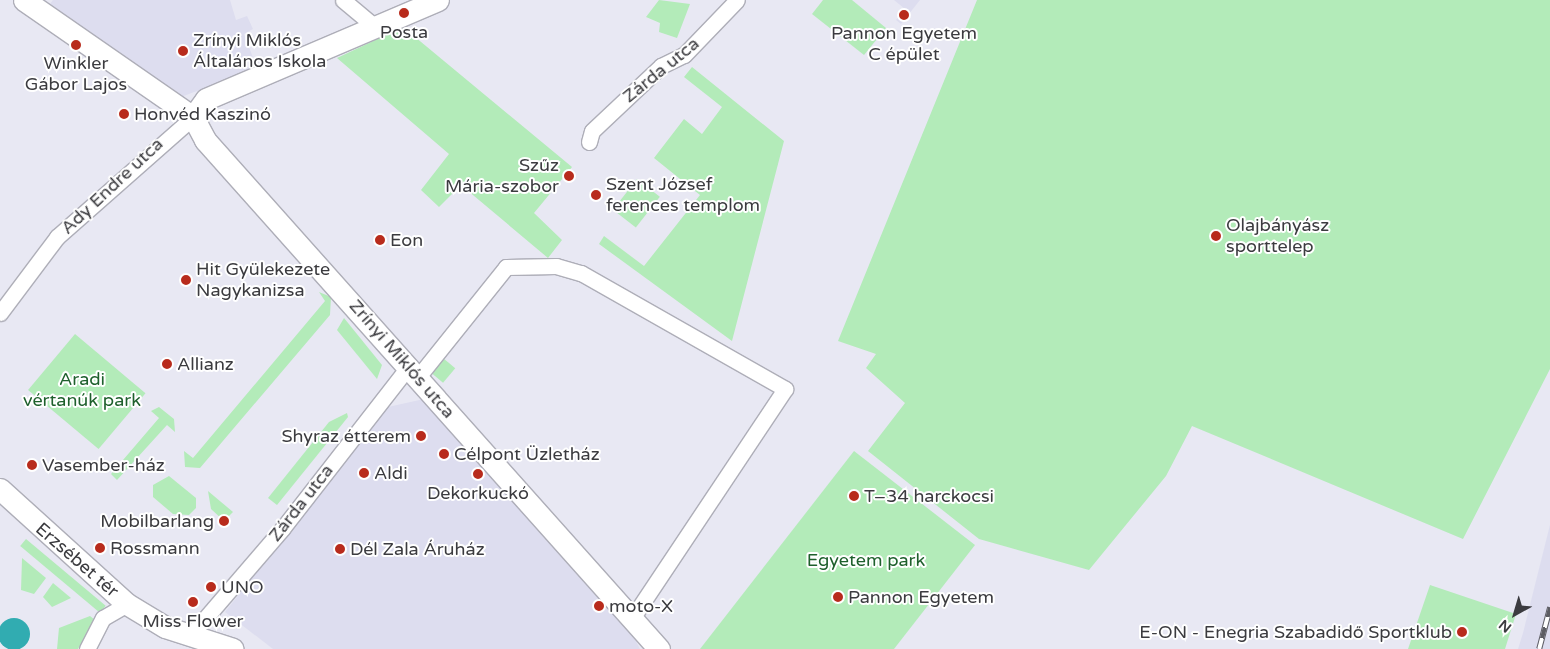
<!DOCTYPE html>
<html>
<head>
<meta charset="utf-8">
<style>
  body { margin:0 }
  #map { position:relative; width:1550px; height:649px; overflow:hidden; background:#e8e8f3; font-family:"Varela Round",sans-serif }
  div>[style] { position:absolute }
  .built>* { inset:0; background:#ddddef }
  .green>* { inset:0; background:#b3ebb9; transform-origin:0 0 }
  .water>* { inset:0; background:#31acb1 }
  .round { border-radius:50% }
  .roads { filter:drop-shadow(1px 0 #aeaeb8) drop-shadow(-1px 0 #aeaeb8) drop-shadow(0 1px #aeaeb8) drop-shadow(0 -1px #aeaeb8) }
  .street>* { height:15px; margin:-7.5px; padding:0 7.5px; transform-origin:7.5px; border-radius:7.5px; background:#fff }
  .secondary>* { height:21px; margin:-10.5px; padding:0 10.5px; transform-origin:10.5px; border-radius:10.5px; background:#fff }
  .rail>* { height:5.5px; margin-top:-2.75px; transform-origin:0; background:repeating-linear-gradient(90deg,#fff 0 11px,#5d5d63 0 22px); box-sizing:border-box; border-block:1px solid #5d5d63 }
  .dots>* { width:14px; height:14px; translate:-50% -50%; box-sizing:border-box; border:2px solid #fff; border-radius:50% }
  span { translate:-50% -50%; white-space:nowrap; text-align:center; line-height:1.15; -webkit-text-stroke:4px #fff; paint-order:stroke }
  .poi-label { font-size:18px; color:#3b3b3f }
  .left { translate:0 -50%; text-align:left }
  .right { translate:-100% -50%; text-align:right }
  .street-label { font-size:18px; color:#3b3b3f }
  .park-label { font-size:18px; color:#1e602c }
  .north { position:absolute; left:1490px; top:589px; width:50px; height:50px; -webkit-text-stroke:4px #fff; paint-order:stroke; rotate:219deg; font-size:14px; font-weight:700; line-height:20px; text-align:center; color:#3b3b3f }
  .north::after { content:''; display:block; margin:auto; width:18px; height:22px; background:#3b3b3f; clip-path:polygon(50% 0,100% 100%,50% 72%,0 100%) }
</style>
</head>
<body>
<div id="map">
  <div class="built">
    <div style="clip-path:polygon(53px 0,230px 0,236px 20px,247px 16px,253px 29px,244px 34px,257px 68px,181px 97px,50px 4px)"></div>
    <div style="clip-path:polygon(894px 0,920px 0,901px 24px,896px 20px,905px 9px)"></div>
    <div style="clip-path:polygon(424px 399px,634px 637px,640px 649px,273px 649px,225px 612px,388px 407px)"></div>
    <div style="clip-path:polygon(1550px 525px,1550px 649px,1518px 649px,1523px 633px)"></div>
  </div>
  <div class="green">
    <div style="clip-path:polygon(659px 0,690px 4px,677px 38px,659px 32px,660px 23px,646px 17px)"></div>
    <div style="clip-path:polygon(823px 0,852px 0,886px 28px,864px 55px,812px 14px)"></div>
    <div style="clip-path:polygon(977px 0,1550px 0,1550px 369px,1463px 539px,1192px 426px,1166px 476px,1089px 570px,979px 539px,868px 451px,905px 403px,866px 368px,876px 354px,838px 341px)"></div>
    <div style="clip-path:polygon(403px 27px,572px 167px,534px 213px,562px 240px,548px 258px,461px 185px,439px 207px,421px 190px,449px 154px,337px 58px)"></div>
    <div style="clip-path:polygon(692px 67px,784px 141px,732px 341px,599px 244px,604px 236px,644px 266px,700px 195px,654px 158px,684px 119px,702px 134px,722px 107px,684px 77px)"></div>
    <div style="left:637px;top:179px;width:29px;height:39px;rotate:38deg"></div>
    <div style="clip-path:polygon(319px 292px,331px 297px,330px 315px,200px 468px,185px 467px,184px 451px,193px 458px,325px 301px)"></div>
    <div style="clip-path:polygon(344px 318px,382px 365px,377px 379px,337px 330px)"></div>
    <div style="left:75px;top:334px;width:92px;height:73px;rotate:40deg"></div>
    <div style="left:443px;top:358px;width:16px;height:19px;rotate:40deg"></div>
    <div style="clip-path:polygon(159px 407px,174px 419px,175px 432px,167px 425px,117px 480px,111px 474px,159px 418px,151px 411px)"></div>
    <div style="clip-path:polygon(347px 413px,348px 417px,277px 505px,268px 498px,329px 422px)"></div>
    <div style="clip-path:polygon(854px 451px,975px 545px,894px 649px,700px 649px)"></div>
    <div style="clip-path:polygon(169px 476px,196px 498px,196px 508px,189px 515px,173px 514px,153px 497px,153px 485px)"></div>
    <div style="clip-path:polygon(208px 491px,233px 512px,224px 521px,211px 509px)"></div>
    <div style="left:26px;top:539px;width:104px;height:9px;rotate:40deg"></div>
    <div style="clip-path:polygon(22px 558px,46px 578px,34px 594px,21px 590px)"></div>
    <div style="clip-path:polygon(53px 583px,71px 598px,52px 607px,43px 597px)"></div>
    <div style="clip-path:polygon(1430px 585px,1516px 614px,1505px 649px,1408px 649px)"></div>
    <div style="clip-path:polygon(90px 616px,95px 620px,78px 649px,57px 649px,59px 628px)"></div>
  </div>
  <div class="water">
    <div class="round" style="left:-2px;top:618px;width:32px;height:32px"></div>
  </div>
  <div class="roads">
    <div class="street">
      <div style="left:343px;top:0;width:40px;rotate:40deg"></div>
      <div style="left:589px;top:142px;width:11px;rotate:-75deg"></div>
      <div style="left:592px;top:131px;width:95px;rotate:-43.3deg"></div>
      <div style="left:661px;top:66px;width:25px;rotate:-26deg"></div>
      <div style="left:684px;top:55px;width:76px;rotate:-46.1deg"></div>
      <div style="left:0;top:313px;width:95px;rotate:-53.1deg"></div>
      <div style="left:57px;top:237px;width:181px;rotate:-41.4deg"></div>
      <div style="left:418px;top:377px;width:141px;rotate:-51.3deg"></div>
      <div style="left:506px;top:267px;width:50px;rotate:-1.1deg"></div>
      <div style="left:556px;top:266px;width:26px;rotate:16deg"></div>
      <div style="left:581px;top:273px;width:235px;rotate:29.6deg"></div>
      <div style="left:785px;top:389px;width:275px;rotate:123.7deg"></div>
      <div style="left:190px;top:636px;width:141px;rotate:-49.3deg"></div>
      <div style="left:282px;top:529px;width:207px;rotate:-52.1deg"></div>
      <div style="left:87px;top:649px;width:35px;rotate:-63deg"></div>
      <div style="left:103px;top:618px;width:28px;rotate:-30deg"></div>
    </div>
    <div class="secondary">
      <div style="left:24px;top:0;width:206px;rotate:34.7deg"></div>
      <div style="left:193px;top:117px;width:26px;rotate:62deg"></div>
      <div style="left:205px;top:140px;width:682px;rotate:48.27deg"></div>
      <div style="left:193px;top:117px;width:22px;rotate:-54deg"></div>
      <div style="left:206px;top:99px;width:252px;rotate:-23.1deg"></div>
      <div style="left:0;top:489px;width:171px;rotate:42.2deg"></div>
      <div style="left:127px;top:604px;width:44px;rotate:31.2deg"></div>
      <div style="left:165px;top:627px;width:71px;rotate:17.9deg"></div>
    </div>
  </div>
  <div class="rail">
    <div style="left:1539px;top:649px;width:43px;rotate:-75.3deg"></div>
  </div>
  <div class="dots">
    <div style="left:404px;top:13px;background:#b82b1c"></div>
    <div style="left:904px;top:15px;background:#b82b1c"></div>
    <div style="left:76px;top:45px;background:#b82b1c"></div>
    <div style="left:183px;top:51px;background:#b82b1c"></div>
    <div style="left:124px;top:114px;background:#b82b1c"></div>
    <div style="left:569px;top:176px;background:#b82b1c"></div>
    <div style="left:596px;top:195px;background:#b82b1c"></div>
    <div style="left:1216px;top:236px;background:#b82b1c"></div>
    <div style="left:380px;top:240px;background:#b82b1c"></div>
    <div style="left:186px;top:280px;background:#b82b1c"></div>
    <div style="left:167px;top:364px;background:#b82b1c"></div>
    <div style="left:421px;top:436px;background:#b82b1c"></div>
    <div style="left:444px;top:454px;background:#b82b1c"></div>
    <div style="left:32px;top:465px;background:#b82b1c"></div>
    <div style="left:364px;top:473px;background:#b82b1c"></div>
    <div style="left:478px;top:474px;background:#b82b1c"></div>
    <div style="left:854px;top:496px;background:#b82b1c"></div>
    <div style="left:224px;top:521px;background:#b82b1c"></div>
    <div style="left:100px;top:548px;background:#b82b1c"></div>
    <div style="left:340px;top:549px;background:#b82b1c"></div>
    <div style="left:211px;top:587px;background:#b82b1c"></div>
    <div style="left:838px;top:597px;background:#b82b1c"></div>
    <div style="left:193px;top:602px;background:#b82b1c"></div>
    <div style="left:599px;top:606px;background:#b82b1c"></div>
    <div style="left:1462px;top:632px;background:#b82b1c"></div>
  </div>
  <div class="poi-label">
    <span style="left:404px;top:32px">Posta</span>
    <span style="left:904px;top:44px">Pannon Egyetem<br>C épület</span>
    <span class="left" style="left:193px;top:51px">Zrínyi Miklós<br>Általános Iskola</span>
    <span style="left:76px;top:74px">Winkler<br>Gábor Lajos</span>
    <span class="left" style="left:134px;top:114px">Honvéd Kaszinó</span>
    <span class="right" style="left:559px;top:176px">Szűz<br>Mária-szobor</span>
    <span class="left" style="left:606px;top:195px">Szent József<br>ferences templom</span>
    <span class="left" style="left:1226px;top:236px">Olajbányász<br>sporttelep</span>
    <span class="left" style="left:390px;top:240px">Eon</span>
    <span class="left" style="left:196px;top:280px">Hit Gyülekezete<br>Nagykanizsa</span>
    <span class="left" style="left:177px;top:364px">Allianz</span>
    <span class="right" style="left:411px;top:436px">Shyraz étterem</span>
    <span class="left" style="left:454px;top:454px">Célpont Üzletház</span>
    <span class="left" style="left:42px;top:465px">Vasember-ház</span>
    <span class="left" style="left:374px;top:473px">Aldi</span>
    <span style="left:478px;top:493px">Dekorkuckó</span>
    <span class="left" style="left:864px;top:496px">T–34 harckocsi</span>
    <span class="right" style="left:214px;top:521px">Mobilbarlang</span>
    <span class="left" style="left:110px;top:548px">Rossmann</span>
    <span class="left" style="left:350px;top:549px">Dél Zala Áruház</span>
    <span class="left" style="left:221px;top:587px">UNO</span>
    <span class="left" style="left:848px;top:597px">Pannon Egyetem</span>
    <span class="left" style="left:609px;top:606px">moto-X</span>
    <span style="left:193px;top:621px">Miss Flower</span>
    <span class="right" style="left:1452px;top:632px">E-ON - Enegria Szabadidő Sportklub</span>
  </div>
  <div class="street-label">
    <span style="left:661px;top:70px;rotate:-39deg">Zárda utca</span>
    <span style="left:112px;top:186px;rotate:-43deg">Ady Endre utca</span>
    <span style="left:402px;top:359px;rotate:49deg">Zrínyi Miklós utca</span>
    <span style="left:301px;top:503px;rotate:-52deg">Zárda utca</span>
    <span style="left:77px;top:560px;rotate:41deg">Erzsébet tér</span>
  </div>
  <div class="park-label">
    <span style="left:82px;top:390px">Aradi<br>vértanúk park</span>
    <span style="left:866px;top:560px">Egyetem park</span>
  </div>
  <div class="north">N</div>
</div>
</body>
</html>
